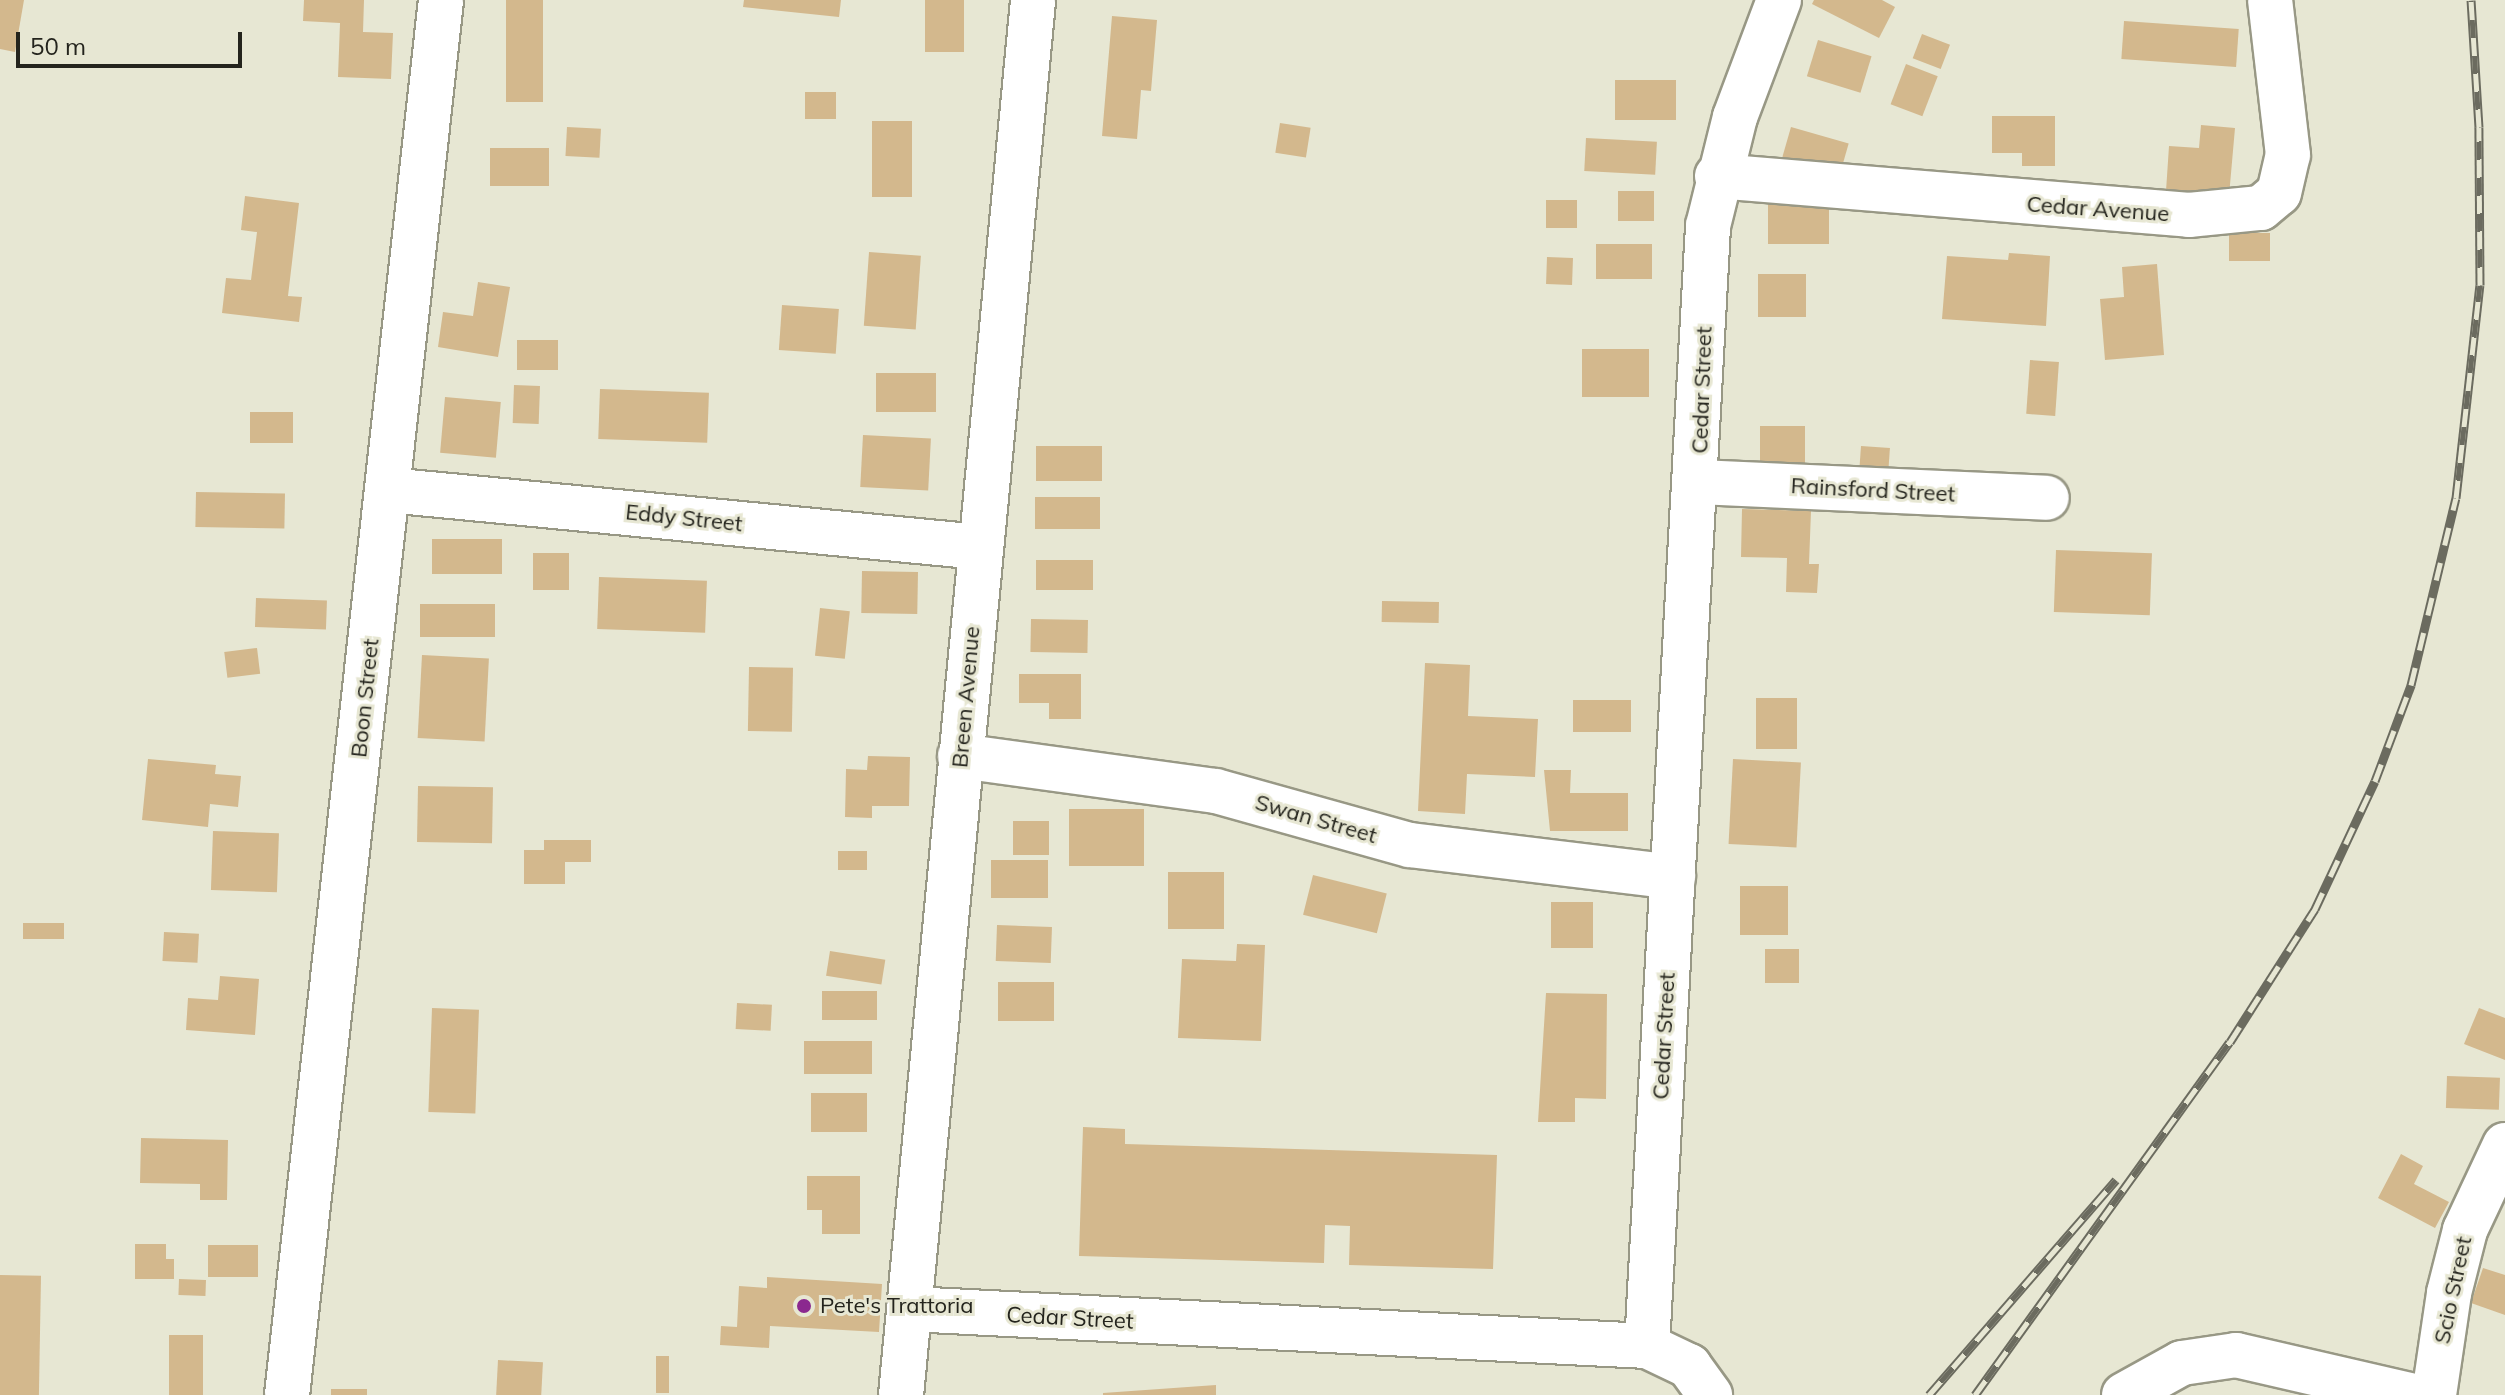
<!DOCTYPE html>
<html>
<head>
<meta charset="utf-8">
<style>
  body { margin:0 }
  #map { position:relative; width:2505px; height:1395px; overflow:hidden; background:#e7e7d3; font-family:Mulish,sans-serif }
  div>[style] { position:absolute }
  .building>* { inset:0; background:#d3b88d; transform-origin:0 0 }
  .roads { filter:drop-shadow(2px 0 #989885) drop-shadow(-2px 0 #989885) drop-shadow(0 2px #989885) drop-shadow(0 -2px #989885) }
  .minor>* { height:44px; margin:-22px; padding:0 22px; transform-origin:22px; border-radius:22px; background:#fff }
  .rail>* { height:9px; margin-top:-4.5px; transform-origin:0; background:repeating-linear-gradient(90deg,#e7e7d3 0 18px,#6b6b5f 0 36px); box-sizing:border-box; border-block:2px solid #6b6b5f }
  .dots>* { width:22px; height:22px; translate:-50% -50%; box-sizing:border-box; border:4px solid #e7e7d3; border-radius:50% }
  span { translate:-50% -50%; white-space:nowrap; text-align:center; line-height:1.15; -webkit-text-stroke:6px #e7e7d3; paint-order:stroke }
  .street-label { font-size:22px; color:#24241d }
  .poi-label { font-size:22px; color:#24241d }
  .left { translate:0 -50%; text-align:left }
  .scale { position:absolute; left:16px; top:32px; width:226px; height:36px; box-sizing:border-box; border:4px solid #24241d; border-top:0; padding-left:10px; font-size:24px; line-height:28px; white-space:nowrap; color:#24241d; -webkit-text-stroke:6px #e7e7d3; paint-order:stroke }
</style>
</head>
<body>
<div id="map">
  <div class="building">
    <div style="clip-path:polygon(0 0,24px 0,15px 52px,0 49px)"></div>
    <div style="clip-path:polygon(304px 0,364px 0,363px 32px,393px 33px,391px 79px,338px 77px,340px 23px,303px 21px)"></div>
    <div style="left:506px;top:0;width:37px;height:102px"></div>
    <div style="clip-path:polygon(744px 0,841px 0,839px 17px,743px 7px)"></div>
    <div style="left:925px;top:0;width:39px;height:52px"></div>
    <div style="clip-path:polygon(1814px 0,1882px 0,1895px 7px,1879px 38px,1812px 4px)"></div>
    <div style="clip-path:polygon(1112px 16px,1157px 20px,1151px 91px,1141px 90px,1137px 139px,1102px 136px)"></div>
    <div style="left:2124px;top:21px;width:115px;height:38px;rotate:4deg"></div>
    <div style="left:1922px;top:34px;width:30px;height:26px;rotate:21deg"></div>
    <div style="left:1818px;top:40px;width:56px;height:38px;rotate:17deg"></div>
    <div style="left:1906px;top:64px;width:34px;height:43px;rotate:21deg"></div>
    <div style="left:1615px;top:80px;width:61px;height:40px"></div>
    <div style="left:805px;top:92px;width:31px;height:27px"></div>
    <div style="clip-path:polygon(1992px 116px,2055px 116px,2055px 166px,2022px 166px,2022px 153px,1992px 153px)"></div>
    <div style="left:872px;top:121px;width:40px;height:76px"></div>
    <div style="left:1280px;top:123px;width:31px;height:30px;rotate:9deg"></div>
    <div style="clip-path:polygon(2201px 125px,2235px 128px,2229px 196px,2166px 191px,2169px 146px,2199px 148px)"></div>
    <div style="left:567px;top:127px;width:34px;height:29px;rotate:3deg"></div>
    <div style="left:1791px;top:127px;width:60px;height:31px;rotate:16deg"></div>
    <div style="left:1586px;top:138px;width:71px;height:33px;rotate:3deg"></div>
    <div style="left:490px;top:148px;width:59px;height:38px"></div>
    <div style="left:1618px;top:191px;width:36px;height:30px"></div>
    <div style="clip-path:polygon(245px 196px,299px 203px,288px 296px,302px 297px,299px 322px,222px 313px,226px 278px,251px 280px,257px 232px,241px 230px)"></div>
    <div style="left:1546px;top:200px;width:31px;height:28px"></div>
    <div style="left:1768px;top:202px;width:61px;height:42px"></div>
    <div style="left:2229px;top:233px;width:41px;height:28px"></div>
    <div style="left:1596px;top:244px;width:56px;height:35px"></div>
    <div style="left:869px;top:252px;width:52px;height:74px;rotate:4deg"></div>
    <div style="clip-path:polygon(2009px 253px,2050px 256px,2046px 326px,1942px 319px,1947px 256px,2008px 260px)"></div>
    <div style="left:1547px;top:257px;width:26px;height:27px;rotate:2deg"></div>
    <div style="clip-path:polygon(2157px 264px,2164px 355px,2105px 360px,2100px 299px,2124px 297px,2122px 267px)"></div>
    <div style="left:1758px;top:274px;width:48px;height:43px"></div>
    <div style="clip-path:polygon(478px 282px,510px 287px,498px 357px,438px 347px,443px 312px,473px 316px)"></div>
    <div style="left:782px;top:305px;width:57px;height:45px;rotate:4deg"></div>
    <div style="left:517px;top:340px;width:41px;height:30px"></div>
    <div style="left:1582px;top:349px;width:67px;height:48px"></div>
    <div style="left:2030px;top:360px;width:29px;height:54px;rotate:4deg"></div>
    <div style="left:876px;top:373px;width:60px;height:39px"></div>
    <div style="left:514px;top:385px;width:26px;height:38px;rotate:2deg"></div>
    <div style="left:600px;top:389px;width:109px;height:50px;rotate:2deg"></div>
    <div style="left:445px;top:397px;width:56px;height:56px;rotate:5deg"></div>
    <div style="left:250px;top:412px;width:43px;height:31px"></div>
    <div style="left:1760px;top:426px;width:45px;height:43px"></div>
    <div style="left:863px;top:435px;width:68px;height:52px;rotate:3deg"></div>
    <div style="left:1036px;top:446px;width:66px;height:35px"></div>
    <div style="left:1861px;top:446px;width:29px;height:28px;rotate:4deg"></div>
    <div style="left:196px;top:492px;width:89px;height:35px;rotate:1deg"></div>
    <div style="left:1035px;top:497px;width:65px;height:32px"></div>
    <div style="clip-path:polygon(1742px 509px,1811px 511px,1809px 564px,1819px 564px,1817px 593px,1786px 592px,1787px 558px,1741px 557px)"></div>
    <div style="left:432px;top:539px;width:70px;height:35px"></div>
    <div style="left:2056px;top:550px;width:96px;height:62px;rotate:2deg"></div>
    <div style="left:533px;top:553px;width:36px;height:37px"></div>
    <div style="left:1036px;top:560px;width:57px;height:30px"></div>
    <div style="left:862px;top:571px;width:56px;height:42px;rotate:1deg"></div>
    <div style="left:599px;top:577px;width:108px;height:52px;rotate:2deg"></div>
    <div style="left:256px;top:598px;width:71px;height:29px;rotate:2deg"></div>
    <div style="left:1382px;top:601px;width:57px;height:21px;rotate:1deg"></div>
    <div style="left:420px;top:604px;width:75px;height:33px"></div>
    <div style="left:820px;top:608px;width:30px;height:48px;rotate:6deg"></div>
    <div style="left:1031px;top:619px;width:57px;height:33px;rotate:1deg"></div>
    <div style="left:257px;top:648px;width:26px;height:33px;rotate:83deg"></div>
    <div style="left:422px;top:655px;width:67px;height:83px;rotate:3deg"></div>
    <div style="clip-path:polygon(1425px 663px,1470px 665px,1468px 716px,1538px 719px,1535px 777px,1467px 774px,1465px 814px,1418px 811px)"></div>
    <div style="left:749px;top:667px;width:44px;height:64px;rotate:1deg"></div>
    <div style="clip-path:polygon(1019px 674px,1081px 674px,1081px 719px,1049px 719px,1049px 703px,1019px 703px)"></div>
    <div style="left:1756px;top:698px;width:41px;height:51px"></div>
    <div style="left:1573px;top:700px;width:58px;height:32px"></div>
    <div style="clip-path:polygon(868px 756px,910px 757px,909px 806px,872px 806px,872px 818px,845px 817px,846px 769px,867px 770px)"></div>
    <div style="clip-path:polygon(148px 759px,216px 765px,215px 774px,241px 776px,238px 807px,210px 804px,208px 827px,142px 820px)"></div>
    <div style="left:1733px;top:759px;width:68px;height:85px;rotate:3deg"></div>
    <div style="clip-path:polygon(1544px 770px,1571px 770px,1570px 793px,1628px 793px,1628px 831px,1550px 831px)"></div>
    <div style="left:418px;top:786px;width:75px;height:56px;rotate:1deg"></div>
    <div style="left:1069px;top:809px;width:75px;height:57px"></div>
    <div style="left:1013px;top:821px;width:36px;height:34px"></div>
    <div style="left:213px;top:831px;width:66px;height:59px;rotate:2deg"></div>
    <div style="clip-path:polygon(544px 840px,591px 840px,591px 862px,565px 862px,565px 884px,524px 884px,524px 850px,544px 850px)"></div>
    <div style="left:838px;top:851px;width:29px;height:19px"></div>
    <div style="left:991px;top:860px;width:57px;height:38px"></div>
    <div style="left:1168px;top:872px;width:56px;height:57px"></div>
    <div style="left:1313px;top:875px;width:76px;height:41px;rotate:14deg"></div>
    <div style="left:1740px;top:886px;width:48px;height:49px"></div>
    <div style="left:1551px;top:902px;width:42px;height:46px"></div>
    <div style="left:23px;top:923px;width:41px;height:16px"></div>
    <div style="left:997px;top:925px;width:55px;height:36px;rotate:2deg"></div>
    <div style="left:164px;top:932px;width:35px;height:29px;rotate:3deg"></div>
    <div style="clip-path:polygon(1237px 944px,1265px 945px,1261px 1041px,1178px 1038px,1182px 959px,1236px 961px)"></div>
    <div style="left:1765px;top:949px;width:34px;height:34px"></div>
    <div style="left:830px;top:951px;width:56px;height:25px;rotate:9deg"></div>
    <div style="clip-path:polygon(220px 976px,259px 979px,255px 1035px,186px 1030px,188px 998px,218px 1000px)"></div>
    <div style="left:998px;top:982px;width:56px;height:39px"></div>
    <div style="left:822px;top:991px;width:55px;height:29px"></div>
    <div style="clip-path:polygon(1546px 993px,1607px 994px,1606px 1099px,1575px 1098px,1575px 1122px,1538px 1122px)"></div>
    <div style="left:737px;top:1003px;width:35px;height:26px;rotate:3deg"></div>
    <div style="left:432px;top:1008px;width:47px;height:104px;rotate:2deg"></div>
    <div style="clip-path:polygon(2479px 1008px,2505px 1018px,2505px 1060px,2464px 1044px)"></div>
    <div style="left:804px;top:1041px;width:68px;height:33px"></div>
    <div style="left:2447px;top:1076px;width:53px;height:32px;rotate:2deg"></div>
    <div style="left:811px;top:1093px;width:56px;height:39px"></div>
    <div style="clip-path:polygon(1083px 1127px,1125px 1129px,1125px 1144px,1497px 1155px,1493px 1269px,1349px 1265px,1350px 1226px,1325px 1225px,1324px 1263px,1079px 1256px)"></div>
    <div style="clip-path:polygon(141px 1138px,228px 1140px,227px 1200px,200px 1200px,200px 1184px,140px 1183px)"></div>
    <div style="clip-path:polygon(2401px 1154px,2423px 1166px,2414px 1184px,2449px 1202px,2435px 1228px,2378px 1198px)"></div>
    <div style="clip-path:polygon(807px 1176px,860px 1176px,860px 1234px,822px 1234px,822px 1210px,807px 1210px)"></div>
    <div style="clip-path:polygon(135px 1244px,166px 1244px,166px 1259px,174px 1259px,174px 1279px,135px 1279px)"></div>
    <div style="left:208px;top:1245px;width:50px;height:32px"></div>
    <div style="clip-path:polygon(2483px 1268px,2505px 1275px,2505px 1315px,2471px 1303px)"></div>
    <div style="left:0;top:1275px;width:41px;height:120px;rotate:1deg"></div>
    <div style="clip-path:polygon(767px 1277px,882px 1284px,879px 1332px,770px 1326px,769px 1348px,720px 1345px,721px 1326px,737px 1327px,739px 1286px,767px 1288px)"></div>
    <div style="left:179px;top:1279px;width:27px;height:16px;rotate:2deg"></div>
    <div style="left:169px;top:1335px;width:34px;height:60px"></div>
    <div style="left:656px;top:1356px;width:13px;height:37px"></div>
    <div style="left:498px;top:1360px;width:45px;height:35px;rotate:3deg"></div>
    <div style="clip-path:polygon(1216px 1385px,1216px 1395px,1103px 1395px,1103px 1393px)"></div>
    <div style="left:331px;top:1389px;width:36px;height:6px"></div>
  </div>
  <div class="roads">
    <div class="minor">
      <div style="left:1717px;top:176px;width:474px;rotate:4.7deg"></div>
      <div style="left:2189px;top:215px;width:72px;rotate:-5.6deg"></div>
      <div style="left:2261px;top:208px;width:23px;rotate:-40deg"></div>
      <div style="left:2279px;top:193px;width:39px;rotate:-77deg"></div>
      <div style="left:2288px;top:155px;width:156px;rotate:-96.6deg"></div>
      <div style="left:1698px;top:482px;width:349px;rotate:2.6deg"></div>
      <div style="left:388px;top:490px;width:595px;rotate:5.5deg"></div>
      <div style="left:960px;top:756px;width:258px;rotate:7.8deg"></div>
      <div style="left:1216px;top:791px;width:201px;rotate:15.6deg"></div>
      <div style="left:1410px;top:845px;width:265px;rotate:6.9deg"></div>
      <div style="left:909px;top:1309px;width:739px;rotate:2.87deg"></div>
      <div style="left:1647px;top:1346px;width:47px;rotate:25.5deg"></div>
      <div style="left:1689px;top:1366px;width:36px;rotate:54deg"></div>
      <div style="left:1647px;top:1346px;width:1122px;rotate:-86.88deg"></div>
      <div style="left:1708px;top:226px;width:112px;rotate:-76.1deg"></div>
      <div style="left:1735px;top:117px;width:125px;rotate:-69.4deg"></div>
      <div style="left:287px;top:1395px;width:1403px;rotate:-83.7deg"></div>
      <div style="left:901px;top:1395px;width:1401px;rotate:-84.59deg"></div>
      <div style="left:2124px;top:1395px;width:66px;rotate:-28.9deg"></div>
      <div style="left:2182px;top:1363px;width:55px;rotate:-8.4deg"></div>
      <div style="left:2236px;top:1355px;width:178px;rotate:13deg"></div>
      <div style="left:2434px;top:1395px;width:103px;rotate:-81.6deg"></div>
      <div style="left:2449px;top:1293px;width:65px;rotate:-75.7deg"></div>
      <div style="left:2465px;top:1230px;width:94px;rotate:-64.8deg"></div>
    </div>
  </div>
  <div class="rail">
    <div style="left:1929px;top:1395px;width:285px;rotate:-49deg"></div>
    <div style="left:1975px;top:1395px;width:435px;rotate:-54.2deg"></div>
    <div style="left:2230px;top:1042px;width:158px;rotate:-57.4deg"></div>
    <div style="left:2315px;top:909px;width:141px;rotate:-64.9deg"></div>
    <div style="left:2375px;top:781px;width:103px;rotate:-69.4deg"></div>
    <div style="left:2411px;top:685px;width:192px;rotate:-76.5deg"></div>
    <div style="left:2456px;top:498px;width:214px;rotate:-83.6deg"></div>
    <div style="left:2480px;top:285px;width:158px;rotate:-90.4deg"></div>
    <div style="left:2479px;top:127px;width:127px;rotate:-93.6deg"></div>
  </div>
  <div class="dots">
    <div style="left:804px;top:1306px;background:#8b288f"></div>
  </div>
  <div class="street-label">
    <span style="left:2098px;top:209px;rotate:4deg">Cedar Avenue</span>
    <span style="left:1702px;top:390px;rotate:-88deg">Cedar Street</span>
    <span style="left:1873px;top:490px;rotate:3deg">Rainsford Street</span>
    <span style="left:684px;top:518px;rotate:6deg">Eddy Street</span>
    <span style="left:966px;top:697px;rotate:-85deg">Breen Avenue</span>
    <span style="left:365px;top:698px;rotate:-84deg">Boon Street</span>
    <span style="left:1316px;top:819px;rotate:16deg">Swan Street</span>
    <span style="left:1664px;top:1036px;rotate:-87deg">Cedar Street</span>
    <span style="left:2453px;top:1290px;rotate:-78deg">Scio Street</span>
    <span style="left:1070px;top:1318px;rotate:3deg">Cedar Street</span>
  </div>
  <div class="poi-label">
    <span class="left" style="left:820px;top:1306px">Pete's Trattoria</span>
  </div>
  <div class="scale">50 m</div>
</div>
</body>
</html>
